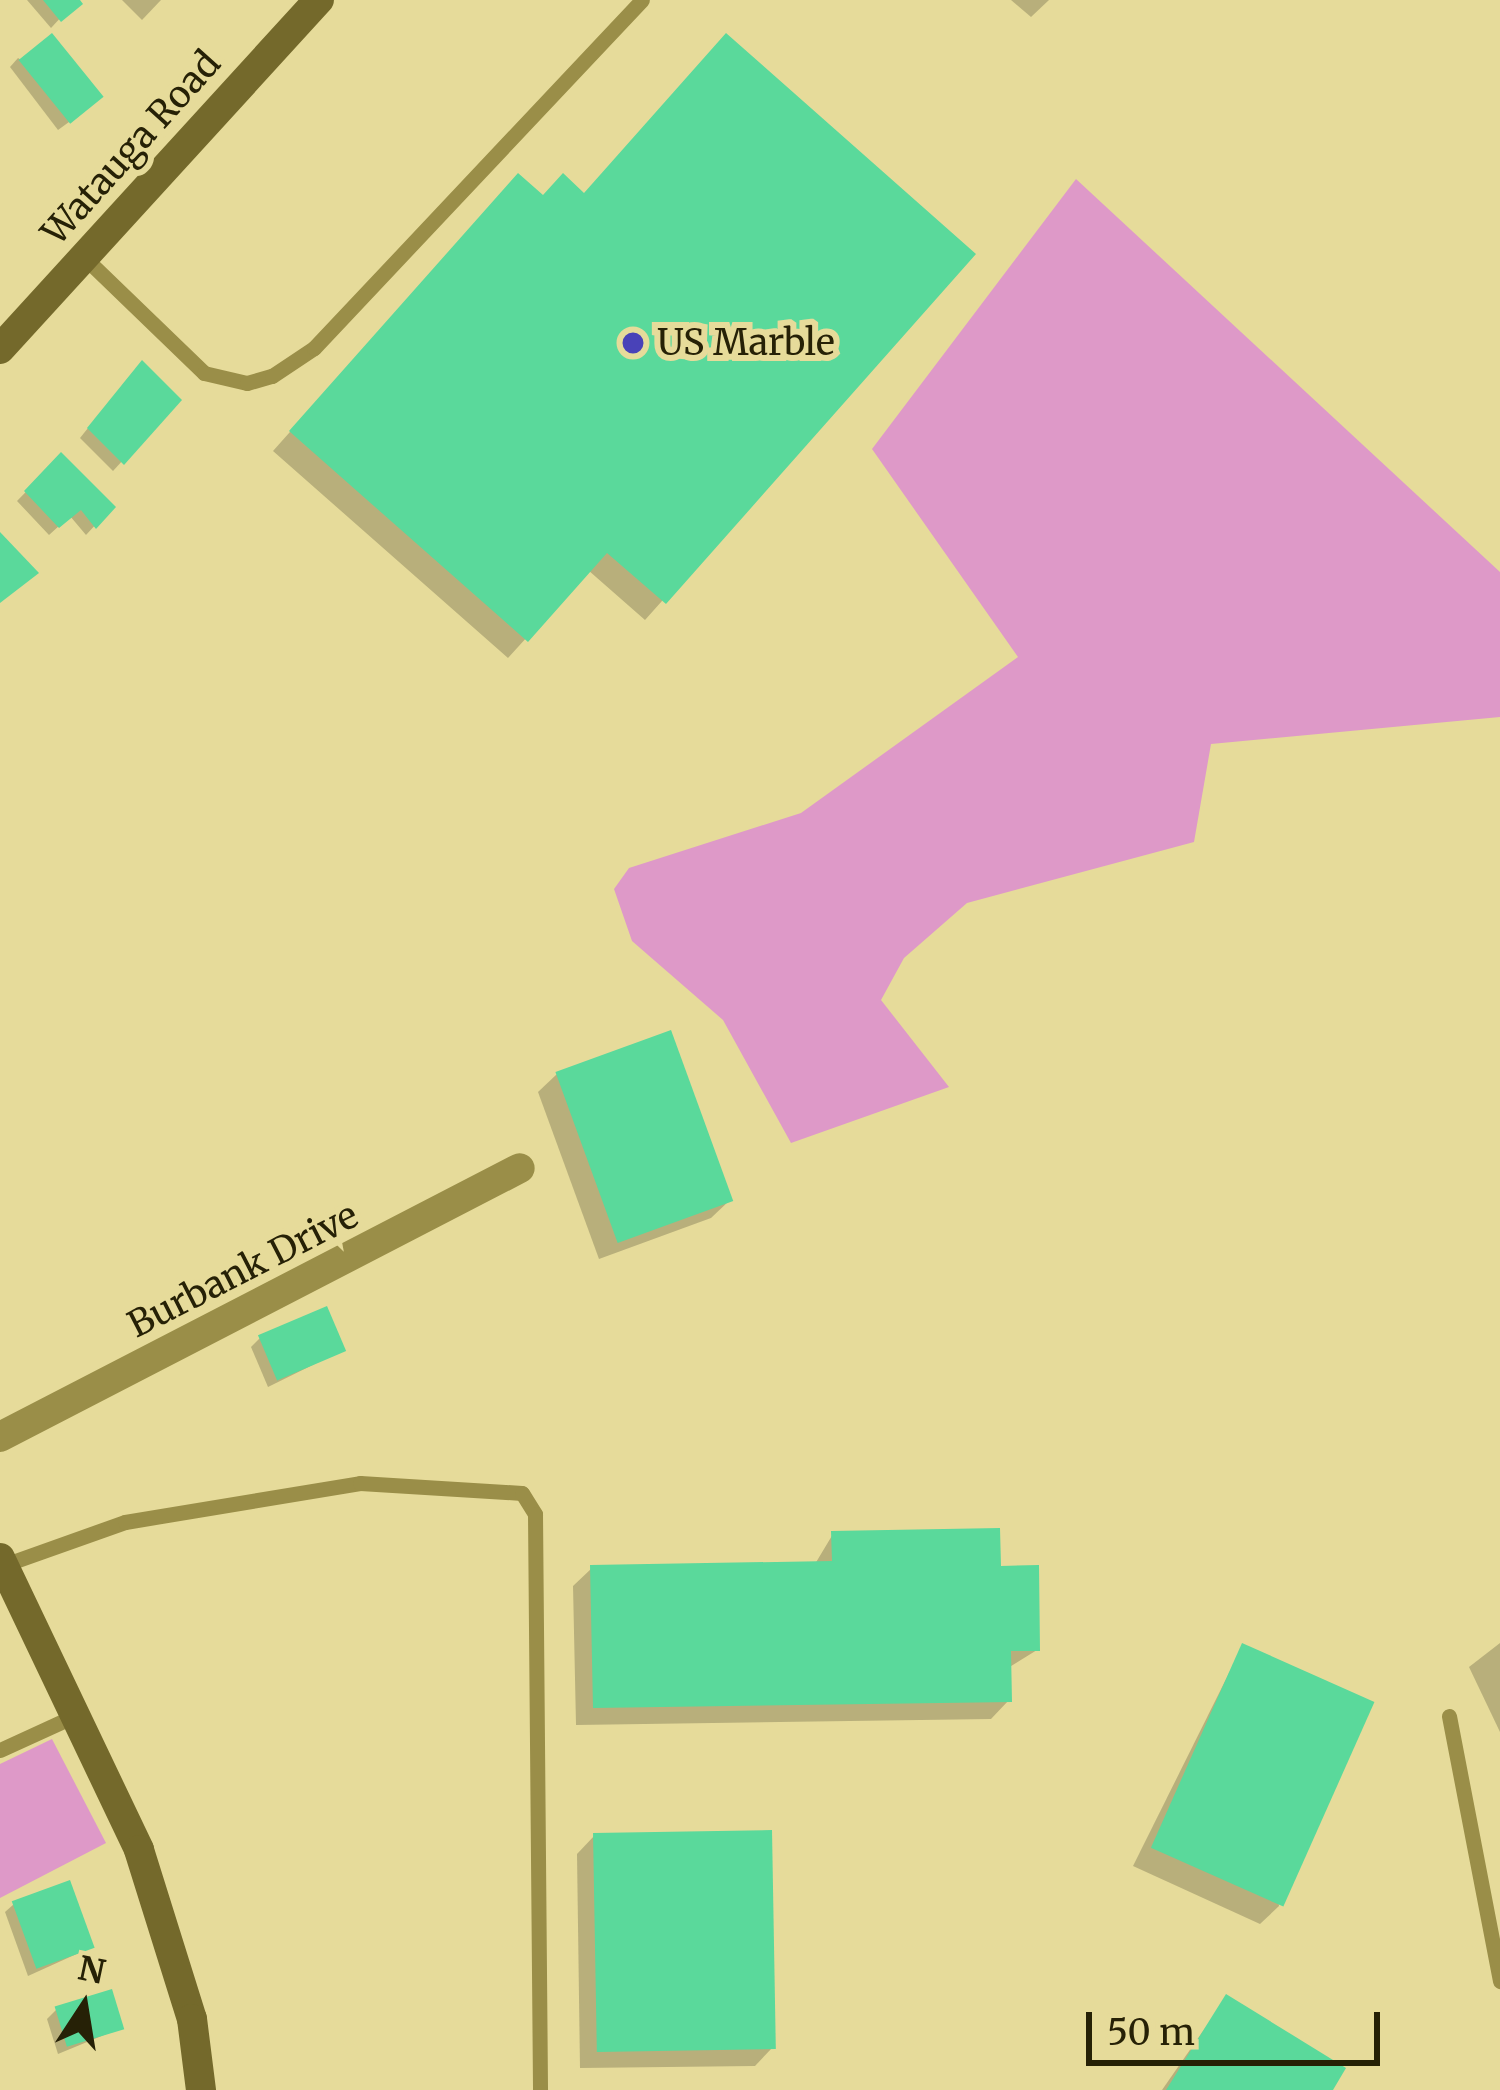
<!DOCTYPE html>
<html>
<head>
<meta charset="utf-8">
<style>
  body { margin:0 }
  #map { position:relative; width:1500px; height:2090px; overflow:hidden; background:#e6db9a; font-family:Merriweather,serif }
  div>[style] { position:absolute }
  .green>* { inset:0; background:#de99c8 }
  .shadow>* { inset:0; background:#0003 }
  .building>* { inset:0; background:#5ad99b; transform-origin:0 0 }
  .lane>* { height:15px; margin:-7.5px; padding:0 7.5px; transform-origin:7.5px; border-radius:7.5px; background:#9a8e48 }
  .street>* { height:30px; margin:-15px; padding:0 15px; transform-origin:15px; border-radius:15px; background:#9a8e48 }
  .secondary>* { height:30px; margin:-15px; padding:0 15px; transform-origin:15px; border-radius:15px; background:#74692b }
  .dots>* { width:33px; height:33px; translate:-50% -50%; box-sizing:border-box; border:6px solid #e6db9a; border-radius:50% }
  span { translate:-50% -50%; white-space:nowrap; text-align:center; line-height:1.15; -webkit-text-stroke:12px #e6db9a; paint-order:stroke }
  .street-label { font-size:36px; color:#262106 }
  .poi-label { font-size:36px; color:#262106 }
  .left { translate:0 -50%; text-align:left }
  .north { position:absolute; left:24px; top:1946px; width:120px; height:120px; -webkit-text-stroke:9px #e6db9a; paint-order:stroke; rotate:12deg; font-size:33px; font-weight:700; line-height:48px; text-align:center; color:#262106 }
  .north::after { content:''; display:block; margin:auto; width:42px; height:54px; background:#262106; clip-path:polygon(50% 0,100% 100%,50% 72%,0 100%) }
  .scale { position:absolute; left:1086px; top:2012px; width:294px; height:54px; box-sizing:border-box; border:6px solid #262106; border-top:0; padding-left:15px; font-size:36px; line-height:42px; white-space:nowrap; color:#262106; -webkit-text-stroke:9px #e6db9a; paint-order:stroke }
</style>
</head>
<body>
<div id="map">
  <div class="green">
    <div style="clip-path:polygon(1076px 179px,1500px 572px,1500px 717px,1211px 744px,1194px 842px,967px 903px,904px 958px,881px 1000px,949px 1087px,791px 1143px,723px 1020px,632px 941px,614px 889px,629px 868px,801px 813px,1018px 657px,872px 449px)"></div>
    <div style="clip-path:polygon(52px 1739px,106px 1843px,0 1898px,0 1764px)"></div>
  </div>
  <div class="shadow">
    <div style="clip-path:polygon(27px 0,77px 0,51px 28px)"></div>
    <div style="clip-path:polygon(122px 0,161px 0,142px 20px)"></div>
    <div style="clip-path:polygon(1011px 0,1049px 0,1031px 17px)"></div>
    <div style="clip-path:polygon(18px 58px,91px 106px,58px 130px,10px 67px)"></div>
    <div style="clip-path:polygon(501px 195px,583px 196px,972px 254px,645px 620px,588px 570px,508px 658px,273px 451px)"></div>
    <div style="clip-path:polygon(133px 372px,178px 400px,113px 471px,80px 438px)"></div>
    <div style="clip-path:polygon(61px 456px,112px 507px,86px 535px,70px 516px,49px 535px,17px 501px)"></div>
    <div style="clip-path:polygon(557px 1074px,730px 1200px,711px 1218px,599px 1259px,538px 1092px)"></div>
    <div style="clip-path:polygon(260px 1338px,343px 1350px,268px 1387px,251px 1347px)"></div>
    <div style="clip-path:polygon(833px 1534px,998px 1569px,1037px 1650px,1008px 1668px,1009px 1700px,991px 1719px,576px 1725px,573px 1586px,592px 1568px,815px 1564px)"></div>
    <div style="clip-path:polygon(1500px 1643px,1500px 1732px,1469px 1667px)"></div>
    <div style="clip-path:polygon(1242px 1647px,1279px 1906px,1260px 1924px,1133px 1866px)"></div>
    <div style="clip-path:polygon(595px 1835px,773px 2047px,755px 2066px,580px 2068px,577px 1854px)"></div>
    <div style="clip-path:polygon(14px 1904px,92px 1947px,28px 1976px,5px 1912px)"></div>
    <div style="clip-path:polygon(1226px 1998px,1329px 2090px,1162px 2090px)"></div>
    <div style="clip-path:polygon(56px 2010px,121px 2028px,58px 2054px,47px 2019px)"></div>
  </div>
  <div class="building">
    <div style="clip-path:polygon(43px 0,80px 0,83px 4px,61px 22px)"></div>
    <div style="left:52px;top:33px;width:82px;height:43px;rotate:51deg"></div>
    <div style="clip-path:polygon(726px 33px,976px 254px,666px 604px,607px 553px,528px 642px,289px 431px,518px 173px,543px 195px,563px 173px,584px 193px)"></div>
    <div style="clip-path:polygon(142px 360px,182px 400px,124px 465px,87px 428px)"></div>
    <div style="clip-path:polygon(61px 452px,116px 507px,96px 529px,81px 510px,59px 528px,24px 491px)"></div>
    <div style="clip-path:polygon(0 532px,39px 573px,0 603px)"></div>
    <div style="left:671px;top:1030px;width:182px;height:123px;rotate:70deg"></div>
    <div style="left:327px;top:1306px;width:49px;height:75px;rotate:67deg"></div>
    <div style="clip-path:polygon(1000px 1528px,1001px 1566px,1039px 1565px,1040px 1651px,1011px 1651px,1012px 1702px,593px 1708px,590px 1565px,832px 1561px,831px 1531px)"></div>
    <div style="left:1242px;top:1643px;width:145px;height:224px;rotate:24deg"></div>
    <div style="left:772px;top:1830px;width:219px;height:179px;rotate:89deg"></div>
    <div style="left:70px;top:1880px;width:72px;height:62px;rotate:70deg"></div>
    <div style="left:112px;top:1989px;width:42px;height:60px;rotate:73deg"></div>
    <div style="clip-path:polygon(1226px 1994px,1346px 2068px,1333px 2090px,1166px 2090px)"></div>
  </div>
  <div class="lane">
    <div style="left:84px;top:257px;width:167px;rotate:44deg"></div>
    <div style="left:204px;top:373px;width:44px;rotate:13.1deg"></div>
    <div style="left:247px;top:383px;width:26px;rotate:-16deg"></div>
    <div style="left:272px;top:376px;width:50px;rotate:-33.7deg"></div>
    <div style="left:314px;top:348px;width:478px;rotate:-46.7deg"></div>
    <div style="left:4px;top:1565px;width:128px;rotate:-19.6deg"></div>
    <div style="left:125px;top:1522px;width:238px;rotate:-9.4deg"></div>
    <div style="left:360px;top:1483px;width:162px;rotate:3.5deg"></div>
    <div style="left:522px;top:1493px;width:25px;rotate:58deg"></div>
    <div style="left:535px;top:1514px;width:576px;rotate:89.5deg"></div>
    <div style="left:1449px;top:1716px;width:270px;rotate:79.1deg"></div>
    <div style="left:0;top:1750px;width:79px;rotate:-24.6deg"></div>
  </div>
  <div class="street">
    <div style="left:0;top:1437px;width:585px;rotate:-27.35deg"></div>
  </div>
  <div class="secondary">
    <div style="left:0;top:349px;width:473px;rotate:-47.6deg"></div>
    <div style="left:0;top:1558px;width:323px;rotate:64.5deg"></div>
    <div style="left:139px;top:1850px;width:177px;rotate:72.6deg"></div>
    <div style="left:192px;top:2019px;width:72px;rotate:82.8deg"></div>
  </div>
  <div class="dots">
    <div style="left:633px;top:343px;background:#4942b8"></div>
  </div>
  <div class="street-label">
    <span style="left:131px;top:148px;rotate:-48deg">Watauga Road</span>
    <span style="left:243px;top:1270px;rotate:-27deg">Burbank Drive</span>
  </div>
  <div class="poi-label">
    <span class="left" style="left:657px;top:343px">US Marble</span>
  </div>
  <div class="north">N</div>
  <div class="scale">50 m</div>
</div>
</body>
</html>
